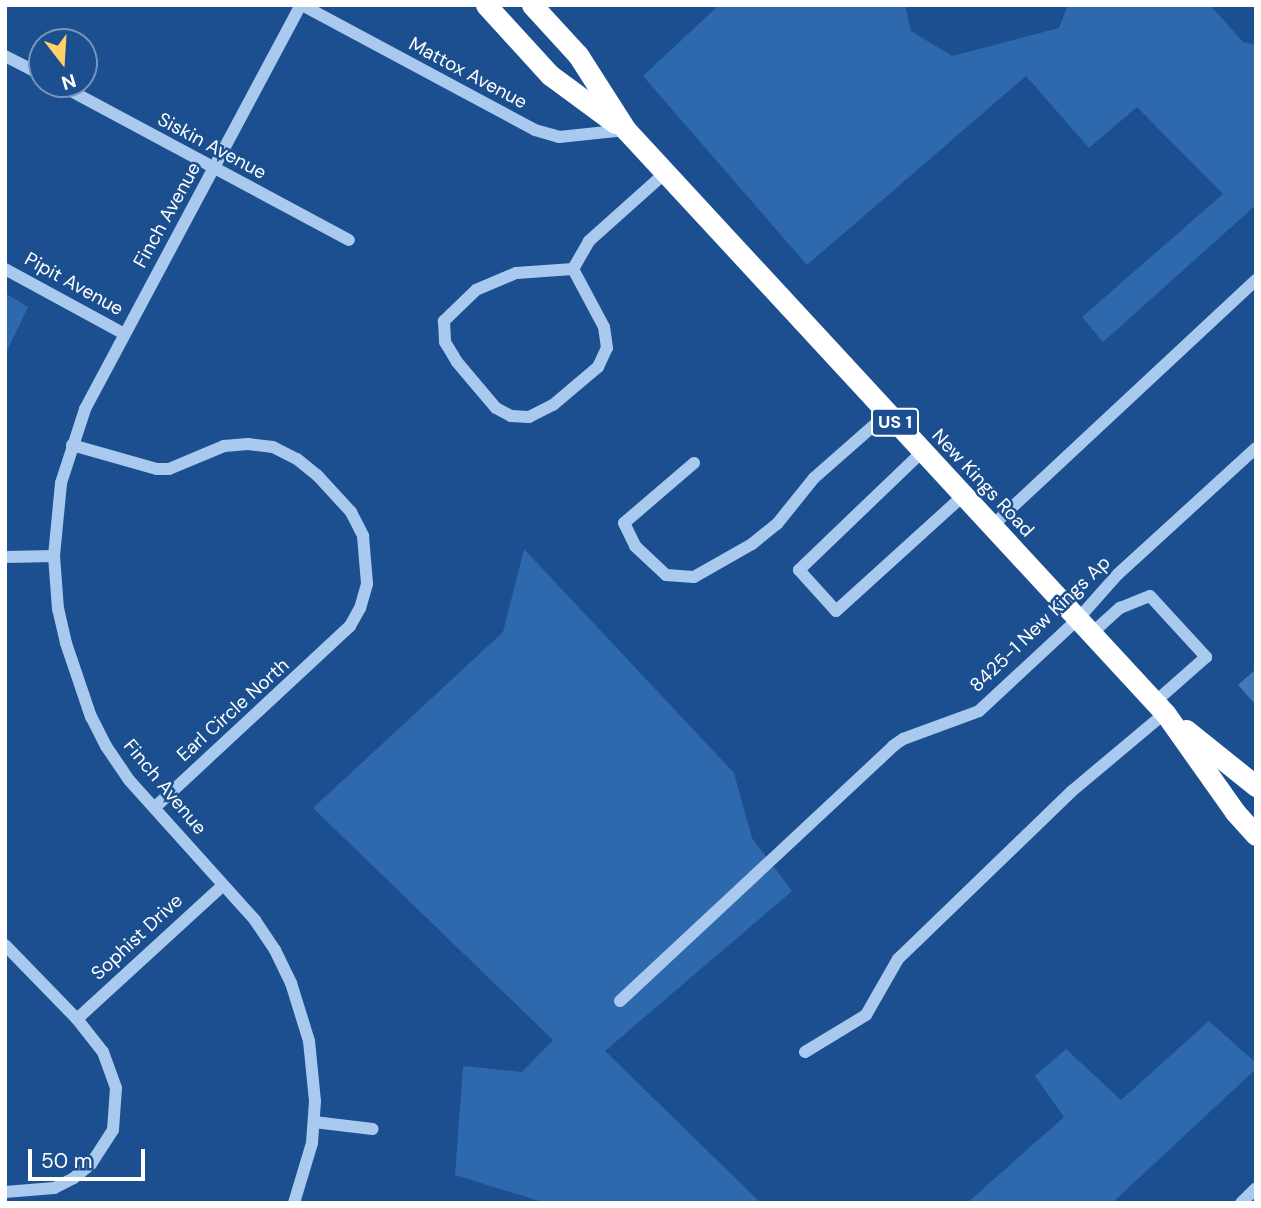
<!DOCTYPE html>
<html>
<head>
<meta charset="utf-8">
<style>
  body { margin:0 }
  #map { position:relative; width:1261px; height:1208px; overflow:hidden; background:#1b4f8f; font-family:"DM Sans",sans-serif }
  div>[style] { position:absolute }
  .green>* { inset:0; background:#2e69ad }
  .building>* { inset:0; background:#4478b7 }
  .minor>* { height:12px; margin:-6px; padding:0 6px; transform-origin:6px; border-radius:6px; background:#a9c9ee }
  .highway>* { height:21px; margin:-10.5px; padding:0 10.5px; transform-origin:10.5px; border-radius:10.5px; background:#fff }
  span { translate:-50% -50%; white-space:nowrap; text-align:center; line-height:1.15; -webkit-text-stroke:5px #1b4f8f; paint-order:stroke }
  .shield-label span { padding:2px 5px; background:#1b4f8f; border:2px solid; border-radius:5px; -webkit-text-stroke-width:0 }
  .shield-label { font-size:18px; color:#fff; font-weight:700 }
  .street-label { font-size:19px; color:#fff }
  .frame { position:absolute; inset:0; border:7px solid #fff; pointer-events:none }
  .north { position:absolute; left:28px; top:28px; width:70px; height:70px; box-sizing:border-box; background:#1b4f8f; border:2px solid #7695bc; border-radius:50%; rotate:163deg; font-size:19px; font-weight:700; line-height:28px; text-align:center; color:#fff }
  .north::after { content:''; display:block; margin:auto; width:24px; height:32px; background:#ffd166; clip-path:polygon(50% 0,100% 100%,50% 72%,0 100%) }
  .scale { position:absolute; left:28px; top:1149px; width:117px; height:32px; box-sizing:border-box; border:4px solid #fff; border-top:0; padding-left:9px; font-size:21px; line-height:24px; white-space:nowrap; color:#fff; -webkit-text-stroke:5px #1b4f8f; paint-order:stroke }
</style>
</head>
<body>
<div id="map">
  <div class="green">
    <div style="clip-path:polygon(719px 5px,905px 5px,911px 31px,952px 56px,1059px 28px,1068px 5px,1210px 5px,1243px 42px,1256px 45px,1256px 205px,1103px 342px,1082px 317px,1223px 194px,1137px 107px,1089px 148px,1026px 76px,807px 265px,643px 76px)"></div>
    <div style="clip-path:polygon(5px 293px,28px 307px,5px 355px)"></div>
    <div style="clip-path:polygon(524px 549px,734px 773px,752px 838px,792px 891px,605px 1051px,761px 1203px,546px 1203px,455px 1175px,463px 1066px,522px 1072px,553px 1040px,313px 808px,503px 632px)"></div>
    <div style="clip-path:polygon(1209px 1021px,1256px 1063px,1256px 1069px,1112px 1203px,967px 1203px,1064px 1117px,1035px 1076px,1066px 1049px,1121px 1100px)"></div>
  </div>
  <div class="building">
    <div style="clip-path:polygon(1256px 669px,1256px 705px,1238px 685px)"></div>
  </div>
  <div class="minor">
    <div style="left:302px;top:5px;width:264px;rotate:28.2deg"></div>
    <div style="left:535px;top:130px;width:25px;rotate:16deg"></div>
    <div style="left:559px;top:137px;width:67px;rotate:-6deg"></div>
    <div style="left:5px;top:56px;width:42px;rotate:27.2deg"></div>
    <div style="left:58px;top:84px;width:330px;rotate:28.2deg"></div>
    <div style="left:5px;top:269px;width:136px;rotate:28.6deg"></div>
    <div style="left:573px;top:269px;width:57px;rotate:176deg"></div>
    <div style="left:516px;top:273px;width:43px;rotate:157deg"></div>
    <div style="left:476px;top:290px;width:45px;rotate:135.9deg"></div>
    <div style="left:444px;top:321px;width:21px;rotate:87deg"></div>
    <div style="left:445px;top:342px;width:23px;rotate:59deg"></div>
    <div style="left:457px;top:362px;width:60px;rotate:49.7deg"></div>
    <div style="left:496px;top:408px;width:17px;rotate:28deg"></div>
    <div style="left:511px;top:416px;width:18px;rotate:3deg"></div>
    <div style="left:529px;top:417px;width:27px;rotate:-27deg"></div>
    <div style="left:553px;top:405px;width:59px;rotate:-40.2deg"></div>
    <div style="left:598px;top:367px;width:21px;rotate:-65deg"></div>
    <div style="left:607px;top:348px;width:21px;rotate:-98deg"></div>
    <div style="left:604px;top:327px;width:66px;rotate:-118.1deg"></div>
    <div style="left:573px;top:269px;width:32px;rotate:-60deg"></div>
    <div style="left:589px;top:241px;width:102px;rotate:-41.8deg"></div>
    <div style="left:72px;top:445px;width:88px;rotate:15.8deg"></div>
    <div style="left:157px;top:469px;width:12px"></div>
    <div style="left:169px;top:469px;width:60px;rotate:-22.7deg"></div>
    <div style="left:224px;top:446px;width:24px;rotate:-5deg"></div>
    <div style="left:248px;top:444px;width:25px;rotate:7deg"></div>
    <div style="left:273px;top:447px;width:27px;rotate:27deg"></div>
    <div style="left:297px;top:459px;width:26px;rotate:39deg"></div>
    <div style="left:317px;top:475px;width:50px;rotate:47.4deg"></div>
    <div style="left:351px;top:512px;width:27px;rotate:63deg"></div>
    <div style="left:363px;top:536px;width:48px;rotate:85.2deg"></div>
    <div style="left:367px;top:584px;width:25px;rotate:106deg"></div>
    <div style="left:360px;top:608px;width:21px;rotate:119deg"></div>
    <div style="left:350px;top:626px;width:267px;rotate:137.1deg"></div>
    <div style="left:923px;top:451px;width:172px;rotate:136.2deg"></div>
    <div style="left:799px;top:570px;width:55px;rotate:47.9deg"></div>
    <div style="left:836px;top:611px;width:173px;rotate:-42.2deg"></div>
    <div style="left:694px;top:463px;width:92px;rotate:139.4deg"></div>
    <div style="left:624px;top:523px;width:25px;rotate:64deg"></div>
    <div style="left:635px;top:546px;width:42px;rotate:43.1deg"></div>
    <div style="left:666px;top:575px;width:28px;rotate:4deg"></div>
    <div style="left:694px;top:577px;width:67px;rotate:-29.6deg"></div>
    <div style="left:752px;top:544px;width:32px;rotate:-39deg"></div>
    <div style="left:777px;top:524px;width:59px;rotate:-51.2deg"></div>
    <div style="left:814px;top:478px;width:98px;rotate:-41.3deg"></div>
    <div style="left:992px;top:526px;width:361px;rotate:-43deg"></div>
    <div style="left:5px;top:557px;width:49px;rotate:-1.2deg"></div>
    <div style="left:1092px;top:633px;width:38px;rotate:-42deg"></div>
    <div style="left:1120px;top:608px;width:32px;rotate:-22deg"></div>
    <div style="left:1150px;top:596px;width:83px;rotate:47.4deg"></div>
    <div style="left:1206px;top:657px;width:68px;rotate:138.6deg"></div>
    <div style="left:5px;top:945px;width:103px;rotate:45.8deg"></div>
    <div style="left:77px;top:1019px;width:42px;rotate:51.8deg"></div>
    <div style="left:103px;top:1052px;width:38px;rotate:70deg"></div>
    <div style="left:116px;top:1088px;width:42px;rotate:94.1deg"></div>
    <div style="left:113px;top:1130px;width:40px;rotate:122.9deg"></div>
    <div style="left:91px;top:1164px;width:22px;rotate:141deg"></div>
    <div style="left:74px;top:1178px;width:22px;rotate:153deg"></div>
    <div style="left:54px;top:1188px;width:49px;rotate:175.3deg"></div>
    <div style="left:620px;top:1001px;width:374px;rotate:-43deg"></div>
    <div style="left:893px;top:746px;width:12px;rotate:-35deg"></div>
    <div style="left:903px;top:739px;width:81px;rotate:-20.2deg"></div>
    <div style="left:979px;top:711px;width:135px;rotate:-42.9deg"></div>
    <div style="left:1078px;top:619px;width:60px;rotate:-48.4deg"></div>
    <div style="left:1118px;top:574px;width:187px;rotate:-42.4deg"></div>
    <div style="left:77px;top:1019px;width:198px;rotate:-42.5deg"></div>
    <div style="left:805px;top:1052px;width:71px;rotate:-31.2deg"></div>
    <div style="left:866px;top:1015px;width:64px;rotate:-60.3deg"></div>
    <div style="left:898px;top:959px;width:242px;rotate:-44deg"></div>
    <div style="left:1072px;top:791px;width:121px;rotate:-40deg"></div>
    <div style="left:314px;top:1122px;width:59px;rotate:6.8deg"></div>
    <div style="left:294px;top:1203px;width:63px;rotate:-73.3deg"></div>
    <div style="left:312px;top:1143px;width:42px;rotate:-85.9deg"></div>
    <div style="left:315px;top:1101px;width:60px;rotate:-95.7deg"></div>
    <div style="left:309px;top:1041px;width:61px;rotate:-107.2deg"></div>
    <div style="left:291px;top:983px;width:37px;rotate:-116deg"></div>
    <div style="left:275px;top:950px;width:36px;rotate:-124deg"></div>
    <div style="left:255px;top:920px;width:188px;rotate:-132deg"></div>
    <div style="left:129px;top:780px;width:41px;rotate:-124.1deg"></div>
    <div style="left:106px;top:746px;width:33px;rotate:-117deg"></div>
    <div style="left:91px;top:717px;width:78px;rotate:-108.7deg"></div>
    <div style="left:66px;top:643px;width:35px;rotate:-103deg"></div>
    <div style="left:58px;top:609px;width:53px;rotate:-94.3deg"></div>
    <div style="left:54px;top:556px;width:73px;rotate:-84.5deg"></div>
    <div style="left:61px;top:483px;width:78px;rotate:-72deg"></div>
    <div style="left:85px;top:409px;width:458px;rotate:-61.9deg"></div>
    <div style="left:1241px;top:1203px;width:21px;rotate:-45deg"></div>
  </div>
  <div class="highway">
    <div style="left:486px;top:5px;width:95px;rotate:47.6deg"></div>
    <div style="left:550px;top:75px;width:81px;rotate:36.4deg"></div>
    <div style="left:532px;top:5px;width:68px;rotate:47.4deg"></div>
    <div style="left:578px;top:55px;width:89px;rotate:57.4deg"></div>
    <div style="left:626px;top:130px;width:794px;rotate:47.25deg"></div>
    <div style="left:1165px;top:713px;width:121px;rotate:54.7deg"></div>
    <div style="left:1235px;top:812px;width:31px;rotate:48deg"></div>
    <div style="left:1186px;top:730px;width:90px;rotate:38.7deg"></div>
  </div>
  <div class="shield-label">
    <span style="left:895px;top:422px">US 1</span>
  </div>
  <div class="street-label">
    <span style="left:468px;top:73px;rotate:28deg">Mattox Avenue</span>
    <span style="left:212px;top:146px;rotate:28deg">Siskin Avenue</span>
    <span style="left:167px;top:215px;rotate:-61deg">Finch Avenue</span>
    <span style="left:74px;top:284px;rotate:29deg">Pipit Avenue</span>
    <span style="left:983px;top:483px;rotate:47deg">New Kings Road</span>
    <span style="left:1040px;top:624px;rotate:-44deg">8425-1 New Kings Ap</span>
    <span style="left:233px;top:710px;rotate:-42deg">Earl Circle North</span>
    <span style="left:165px;top:787px;rotate:50deg">Finch Avenue</span>
    <span style="left:137px;top:937px;rotate:-43deg">Sophist Drive</span>
  </div>
  <div class="frame"></div>
  <div class="north">N</div>
  <div class="scale">50 m</div>
</div>
</body>
</html>
